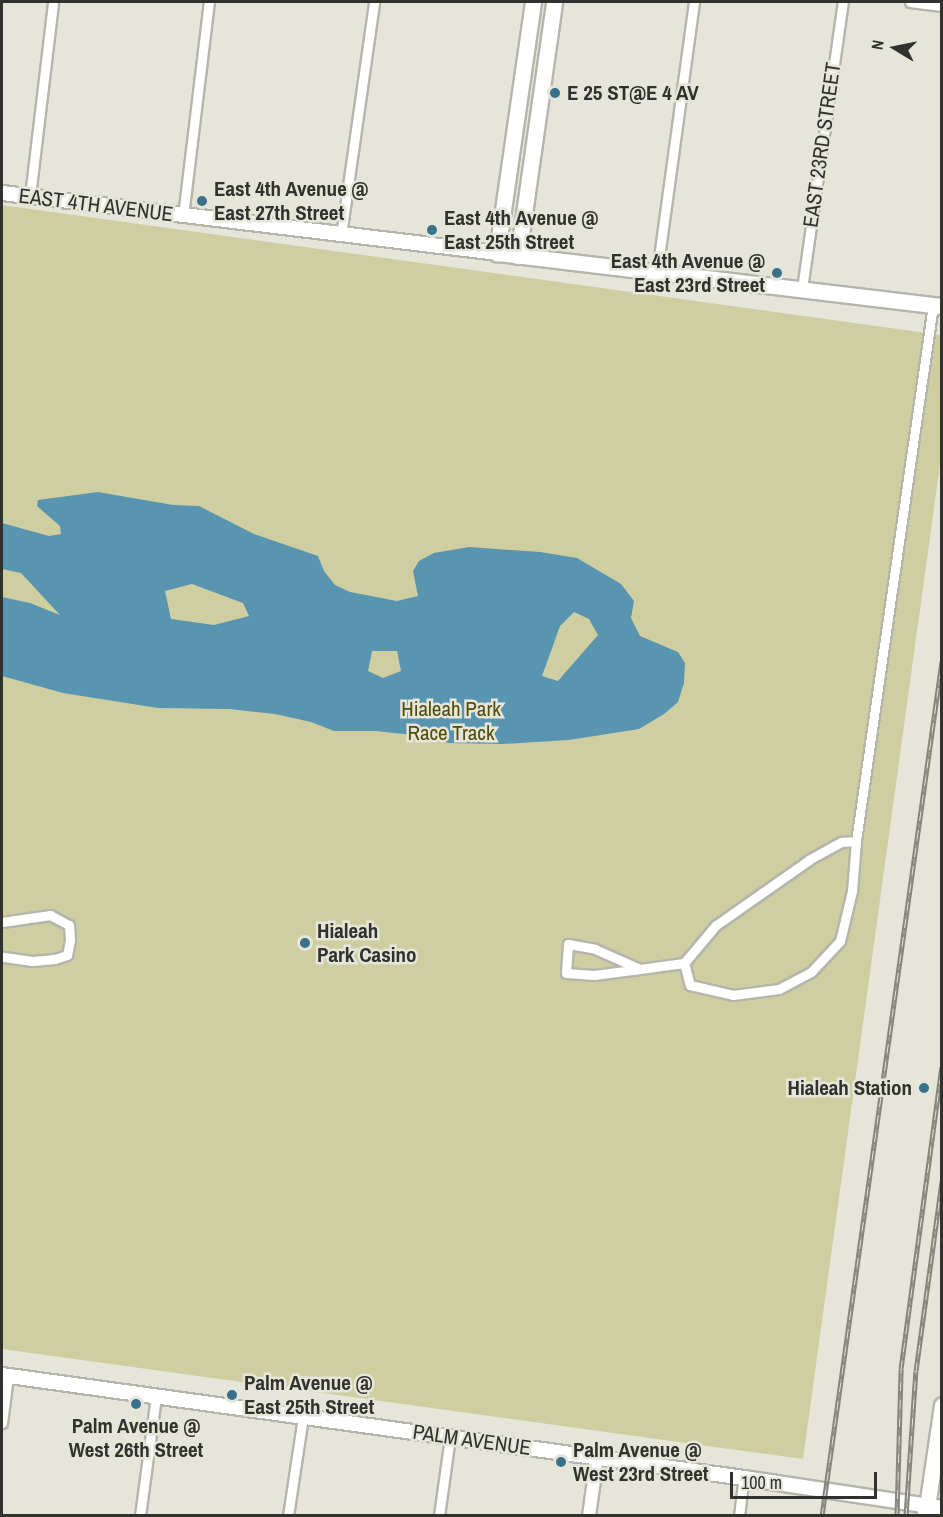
<!DOCTYPE html>
<html>
<head>
<meta charset="utf-8">
<style>
  body { margin:0 }
  #map { position:relative; width:943px; height:1517px; overflow:hidden; background:#e5e5da; font-family:"Archivo Narrow",sans-serif }
  div>[style] { position:absolute }
  .green>* { inset:0; background:#cecea1 }
  .water>* { inset:0; background:#5994b1 }
  .roads { filter:drop-shadow(2px 0 #b5b5ab) drop-shadow(-2px 0 #b5b5ab) drop-shadow(0 2px #b5b5ab) drop-shadow(0 -2px #b5b5ab) }
  .minor>* { height:9px; margin:-4.5px; padding:0 4.5px; transform-origin:4.5px; border-radius:4.5px; background:#fff }
  .tertiary>* { height:12px; margin:-6px; padding:0 6px; transform-origin:6px; border-radius:6px; background:#fff }
  .secondary>* { height:14px; margin:-7px; padding:0 7px; transform-origin:7px; border-radius:7px; background:#fff }
  .primary>* { height:15px; margin:-7.5px; padding:0 7.5px; transform-origin:7.5px; border-radius:7.5px; background:#fff }
  .rail>* { height:5px; margin-top:-2.5px; transform-origin:0; background:repeating-linear-gradient(90deg,#e5e5da 0 9px,#85857e 0 18px); box-sizing:border-box; border-block:2px solid #85857e }
  .dots>* { width:16px; height:16px; translate:-50% -50%; box-sizing:border-box; border:3px solid #e5e5da; border-radius:50% }
  span { translate:-50% -50%; white-space:nowrap; text-align:center; line-height:1.15; -webkit-text-stroke:5px #e5e5da; paint-order:stroke }
  .poi-label { font-size:21px; color:#31312d; font-weight:700 }
  .left { translate:0 -50%; text-align:left }
  .right { translate:-100% -50%; text-align:right }
  .street-label { font-size:21px; color:#31312d }
  .park-label { font-size:21px; color:#504e08 }
  .frame { position:absolute; inset:0; border:3px solid #31312d; pointer-events:none }
  .north { position:absolute; left:865px; top:18px; width:60px; height:60px; -webkit-text-stroke:4px #e5e5da; paint-order:stroke; rotate:280deg; font-size:16px; font-weight:700; line-height:24px; text-align:center; color:#31312d }
  .north::after { content:''; display:block; margin:auto; width:21px; height:27px; background:#31312d; clip-path:polygon(50% 0,100% 100%,50% 72%,0 100%) }
  .scale { position:absolute; left:730px; top:1472px; width:147px; height:27px; box-sizing:border-box; border:3px solid #31312d; border-top:0; padding-left:8px; font-size:18px; line-height:21px; white-space:nowrap; color:#31312d; -webkit-text-stroke:4px #e5e5da; paint-order:stroke }
</style>
</head>
<body>
<div id="map">
  <div class="green">
    <div style="clip-path:polygon(2px 205px,941px 335px,941px 457px,803px 1459px,2px 1349px)"></div>
  </div>
  <div class="water">
    <div style="clip-path:polygon(evenodd,98px 492px,173px 505px,199px 506px,254px 534px,318px 556px,324px 571px,335px 585px,350px 592px,397px 601px,418px 596px,413px 571px,419px 561px,434px 553px,469px 547px,540px 552px,577px 558px,621px 584px,634px 601px,631px 618px,640px 636px,678px 652px,685px 663px,684px 683px,678px 702px,664px 714px,639px 729px,569px 740px,502px 744px,449px 743px,414px 735px,375px 731px,334px 731px,311px 722px,275px 714px,230px 709px,158px 708px,63px 693px,2px 676px,2px 597px,30px 603px,60px 615px,21px 573px,2px 569px,2px 523px,49px 536px,61px 534px,60px 526px,37px 506px,38px 500px,98px 492px,192px 584px,243px 603px,249px 616px,214px 625px,171px 619px,165px 591px,192px 584px,98px 492px,574px 612px,589px 619px,598px 635px,558px 681px,542px 676px,560px 626px,574px 612px,98px 492px,372px 651px,397px 651px,401px 671px,383px 678px,368px 671px,372px 651px)"></div>
  </div>
  <div class="roads">
    <div class="minor">
      <div style="left:910px;top:2px;width:32px;rotate:7deg"></div>
      <div style="left:30px;top:196px;width:195px;rotate:-83.2deg"></div>
      <div style="left:183px;top:216px;width:216px;rotate:-83.1deg"></div>
      <div style="left:341px;top:235px;width:235px;rotate:-81.9deg"></div>
      <div style="left:657px;top:272px;width:273px;rotate:-82.2deg"></div>
      <div style="left:802px;top:289px;width:290px;rotate:-81.9deg"></div>
      <div style="left:856px;top:841px;width:15px;rotate:176deg"></div>
      <div style="left:841px;top:842px;width:37px;rotate:151deg"></div>
      <div style="left:809px;top:860px;width:113px;rotate:145deg"></div>
      <div style="left:716px;top:925px;width:50px;rotate:130.1deg"></div>
      <div style="left:684px;top:963px;width:23px;rotate:75deg"></div>
      <div style="left:690px;top:985px;width:44px;rotate:13.1deg"></div>
      <div style="left:733px;top:995px;width:46px;rotate:-7.4deg"></div>
      <div style="left:779px;top:989px;width:36px;rotate:-28deg"></div>
      <div style="left:811px;top:972px;width:42px;rotate:-46.9deg"></div>
      <div style="left:840px;top:941px;width:51px;rotate:-76.5deg"></div>
      <div style="left:852px;top:891px;width:50px;rotate:-85.4deg"></div>
      <div style="left:856px;top:841px;width:542px;rotate:-81.83deg"></div>
      <div style="left:2px;top:922px;width:49px;rotate:-8.3deg"></div>
      <div style="left:50px;top:915px;width:21px;rotate:28deg"></div>
      <div style="left:69px;top:925px;width:15px;rotate:86deg"></div>
      <div style="left:70px;top:940px;width:15px;rotate:101deg"></div>
      <div style="left:67px;top:955px;width:13px;rotate:162deg"></div>
      <div style="left:55px;top:959px;width:23px;rotate:175deg"></div>
      <div style="left:32px;top:961px;width:30px;rotate:-172deg"></div>
      <div style="left:640px;top:969px;width:46px;rotate:172.6deg"></div>
      <div style="left:594px;top:975px;width:28px;rotate:-176deg"></div>
      <div style="left:566px;top:973px;width:29px;rotate:-86deg"></div>
      <div style="left:568px;top:944px;width:27px;rotate:10deg"></div>
      <div style="left:595px;top:949px;width:49px;rotate:24deg"></div>
      <div style="left:640px;top:969px;width:44px;rotate:-7.8deg"></div>
      <div style="left:2px;top:1423px;width:47px;rotate:-82.7deg"></div>
      <div style="left:140px;top:1516px;width:121px;rotate:-82.4deg"></div>
      <div style="left:288px;top:1516px;width:100px;rotate:-81.4deg"></div>
      <div style="left:439px;top:1516px;width:80px;rotate:-82.1deg"></div>
      <div style="left:739px;top:1516px;width:38px;rotate:-83deg"></div>
    </div>
    <div class="tertiary">
      <div style="left:589px;top:1516px;width:59px;rotate:-82.1deg"></div>
    </div>
    <div class="secondary">
      <div style="left:2px;top:193px;width:499px;rotate:6.9deg"></div>
      <div style="left:2px;top:1375px;width:749px;rotate:7.9deg"></div>
      <div style="left:744px;top:1478px;width:200px;rotate:8.6deg"></div>
    </div>
    <div class="primary">
      <div style="left:533px;top:2px;width:254px;rotate:98.2deg"></div>
      <div style="left:497px;top:253px;width:448px;rotate:6.8deg"></div>
      <div style="left:518px;top:256px;width:257px;rotate:-81.9deg"></div>
      <div style="left:924px;top:1516px;width:9px;rotate:-72deg"></div>
      <div style="left:927px;top:1507px;width:103px;rotate:-81.6deg"></div>
    </div>
  </div>
  <div class="rail">
    <div style="left:822px;top:1516px;width:863px;rotate:-82.01deg"></div>
    <div style="left:897px;top:1516px;width:147px;rotate:-88.4deg"></div>
    <div style="left:901px;top:1369px;width:305px;rotate:-82.3deg"></div>
    <div style="left:906px;top:1516px;width:145px;rotate:-86.1deg"></div>
    <div style="left:916px;top:1371px;width:192px;rotate:-82.2deg"></div>
  </div>
  <div class="dots">
    <div style="left:555px;top:93px;background:#39718b"></div>
    <div style="left:202px;top:201px;background:#39718b"></div>
    <div style="left:432px;top:230px;background:#39718b"></div>
    <div style="left:777px;top:273px;background:#39718b"></div>
    <div style="left:305px;top:943px;background:#39718b"></div>
    <div style="left:924px;top:1088px;background:#39718b"></div>
    <div style="left:232px;top:1395px;background:#39718b"></div>
    <div style="left:136px;top:1404px;background:#39718b"></div>
    <div style="left:561px;top:1462px;background:#39718b"></div>
  </div>
  <div class="poi-label">
    <span class="left" style="left:567px;top:93px">E 25 ST@E 4 AV</span>
    <span class="left" style="left:214px;top:201px">East 4th Avenue @<br>East 27th Street</span>
    <span class="left" style="left:444px;top:230px">East 4th Avenue @<br>East 25th Street</span>
    <span class="right" style="left:765px;top:273px">East 4th Avenue @<br>East 23rd Street</span>
    <span class="left" style="left:317px;top:943px">Hialeah<br>Park Casino</span>
    <span class="right" style="left:912px;top:1088px">Hialeah Station</span>
    <span class="left" style="left:244px;top:1395px">Palm Avenue @<br>East 25th Street</span>
    <span style="left:136px;top:1438px">Palm Avenue @<br>West 26th Street</span>
    <span class="left" style="left:573px;top:1462px">Palm Avenue @<br>West 23rd Street</span>
  </div>
  <div class="street-label">
    <span style="left:822px;top:145px;rotate:-82deg">EAST 23RD STREET</span>
    <span style="left:96px;top:205px;rotate:7deg">EAST 4TH AVENUE</span>
    <span style="left:472px;top:1440px;rotate:8deg">PALM AVENUE</span>
  </div>
  <div class="park-label">
    <span style="left:451px;top:721px">Hialeah Park<br>Race Track</span>
  </div>
  <div class="frame"></div>
  <div class="north">N</div>
  <div class="scale">100 m</div>
</div>
</body>
</html>
